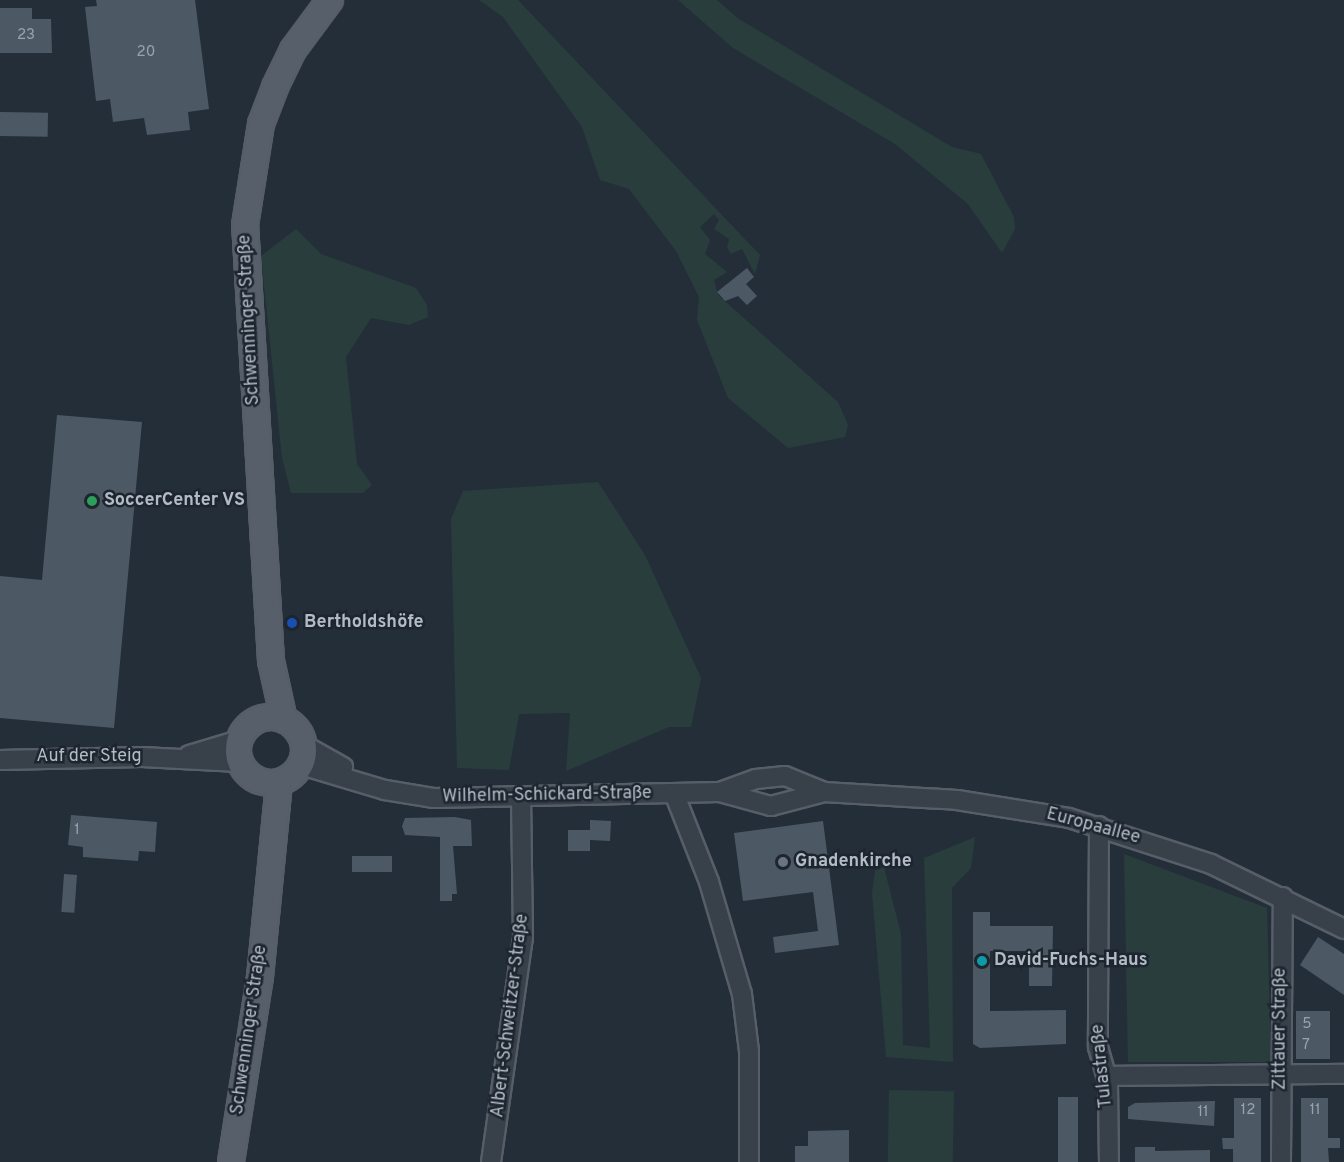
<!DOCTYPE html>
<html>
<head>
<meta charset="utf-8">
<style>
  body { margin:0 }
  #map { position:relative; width:1344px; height:1162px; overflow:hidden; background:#242e39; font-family:Overpass,sans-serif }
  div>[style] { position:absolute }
  .green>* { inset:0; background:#293d3d; transform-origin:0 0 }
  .building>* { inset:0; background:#4c5965; transform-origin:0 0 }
  .roads { filter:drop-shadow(2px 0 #565e68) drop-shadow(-2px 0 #565e68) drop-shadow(0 2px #565e68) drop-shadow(0 -2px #565e68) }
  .minor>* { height:18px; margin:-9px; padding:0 9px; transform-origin:9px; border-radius:9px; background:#38404a }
  .major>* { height:24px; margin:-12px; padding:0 12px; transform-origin:12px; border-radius:12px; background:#565f6a }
  .major>.ring { margin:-12px; padding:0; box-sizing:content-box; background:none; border:24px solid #565f6a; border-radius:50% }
  .dots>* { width:16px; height:16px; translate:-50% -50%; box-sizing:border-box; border:3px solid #1d252f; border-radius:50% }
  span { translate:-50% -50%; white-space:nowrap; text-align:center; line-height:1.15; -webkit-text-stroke:5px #1d252f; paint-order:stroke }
  .number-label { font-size:15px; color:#99a2ae }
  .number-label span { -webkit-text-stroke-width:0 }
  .street-label { font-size:18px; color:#b3bbc6 }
  .poi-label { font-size:18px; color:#b3bbc6; font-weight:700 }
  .left { translate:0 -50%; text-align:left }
</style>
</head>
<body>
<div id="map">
  <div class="green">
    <div style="clip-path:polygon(479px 0,518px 0,760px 255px,755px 274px,742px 249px,731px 254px,727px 248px,729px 239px,714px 229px,719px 220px,714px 214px,700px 227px,710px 240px,705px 254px,727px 272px,714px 280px,718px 295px,838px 402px,848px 425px,845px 437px,788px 448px,728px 398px,697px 320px,699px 297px,676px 251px,629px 189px,600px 180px,582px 127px,503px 17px)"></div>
    <div style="clip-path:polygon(678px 0,717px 0,739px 19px,952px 147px,981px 154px,1014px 217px,1015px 229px,1002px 253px,968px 204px,895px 144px,733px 48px)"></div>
    <div style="clip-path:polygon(296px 229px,321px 254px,416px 288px,427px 305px,428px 317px,409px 325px,371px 318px,346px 357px,357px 464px,372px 485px,363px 493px,291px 493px,282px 458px,261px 256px)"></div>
    <div style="clip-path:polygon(598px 482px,645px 555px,701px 678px,691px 727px,669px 727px,566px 771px,570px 713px,519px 714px,509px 770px,457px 768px,451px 519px,463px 491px)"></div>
    <div style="clip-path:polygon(975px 837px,971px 868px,952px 888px,953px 1062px,886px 1057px,872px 893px,875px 871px,884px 867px,901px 934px,903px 1045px,930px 1048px,924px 858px)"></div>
    <div style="clip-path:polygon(1124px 854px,1267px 908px,1271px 1062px,1128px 1062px)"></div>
    <div style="left:889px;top:1090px;width:65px;height:72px;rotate:1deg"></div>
  </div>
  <div class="building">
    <div style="clip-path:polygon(96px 0,195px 0,209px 109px,188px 112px,190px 130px,147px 135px,144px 118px,113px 122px,110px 99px,96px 101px,85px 7px,97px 6px)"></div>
    <div style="clip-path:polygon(0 8px,32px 8px,32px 19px,51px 19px,52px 53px,0 53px)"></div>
    <div style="left:0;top:112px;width:48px;height:24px;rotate:1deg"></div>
    <div style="clip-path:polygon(747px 268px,754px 277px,746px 284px,757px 296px,747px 305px,738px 296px,725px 301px,717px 292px)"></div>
    <div style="clip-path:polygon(57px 415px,142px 422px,114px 728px,0 718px,0 576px,42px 580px)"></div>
    <div style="clip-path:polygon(71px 815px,157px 822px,155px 852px,139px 851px,138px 861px,83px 857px,83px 847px,68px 845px)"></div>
    <div style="clip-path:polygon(455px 817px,471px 820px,472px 846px,453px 846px,457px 894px,452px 894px,452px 901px,440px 901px,440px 837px,405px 835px,402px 826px,405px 818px)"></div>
    <div style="clip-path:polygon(590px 820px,611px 821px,610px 841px,590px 840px,590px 851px,568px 851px,568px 830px,590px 830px)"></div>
    <div style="clip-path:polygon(823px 821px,839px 945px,775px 953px,773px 937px,818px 931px,813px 892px,743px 901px,734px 833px)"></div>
    <div style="left:352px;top:856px;width:40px;height:16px"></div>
    <div style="left:64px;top:874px;width:13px;height:38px;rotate:4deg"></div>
    <div style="clip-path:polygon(973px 912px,990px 912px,990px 926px,1053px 926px,1052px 986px,1029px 986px,1029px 951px,990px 951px,990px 1011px,1066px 1010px,1066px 1044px,980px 1048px,973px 1044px)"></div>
    <div style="clip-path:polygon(1318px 937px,1344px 954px,1344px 995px,1300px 965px)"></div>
    <div style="left:1296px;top:1011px;width:34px;height:48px"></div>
    <div style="left:1058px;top:1097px;width:20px;height:65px"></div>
    <div style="clip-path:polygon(1234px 1098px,1261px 1098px,1261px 1162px,1233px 1162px,1233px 1149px,1223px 1149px,1222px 1138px,1234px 1138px)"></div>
    <div style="clip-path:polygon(1301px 1098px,1328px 1098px,1328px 1138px,1340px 1138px,1340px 1148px,1328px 1148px,1329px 1162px,1301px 1162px)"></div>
    <div style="clip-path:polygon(1215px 1101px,1214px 1126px,1128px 1119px,1128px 1107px,1135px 1103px)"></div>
    <div style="clip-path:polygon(849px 1130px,849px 1162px,795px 1162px,795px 1146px,808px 1146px,808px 1131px)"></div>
    <div style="clip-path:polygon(1135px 1147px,1155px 1147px,1155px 1151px,1210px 1150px,1210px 1162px,1135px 1162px)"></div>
  </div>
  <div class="roads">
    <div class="minor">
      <div style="left:304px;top:745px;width:45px;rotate:29.4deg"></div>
      <div style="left:189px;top:755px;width:52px;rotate:-16.7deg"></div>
      <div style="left:0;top:760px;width:142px;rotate:-1.2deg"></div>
      <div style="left:142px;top:757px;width:97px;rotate:3deg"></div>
      <div style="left:301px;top:765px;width:88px;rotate:16.6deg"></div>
      <div style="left:385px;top:790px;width:50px;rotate:9.3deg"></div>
      <div style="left:434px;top:798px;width:286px;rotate:-1.2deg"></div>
      <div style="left:720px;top:792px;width:53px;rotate:15.4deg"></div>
      <div style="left:771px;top:806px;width:55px;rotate:-14.8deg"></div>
      <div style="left:720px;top:792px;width:38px;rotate:-20deg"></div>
      <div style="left:756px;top:779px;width:29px;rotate:-6deg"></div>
      <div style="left:785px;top:776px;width:42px;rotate:22.3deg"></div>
      <div style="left:824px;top:792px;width:133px;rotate:3.4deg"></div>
      <div style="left:957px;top:800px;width:113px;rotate:9.1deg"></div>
      <div style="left:1069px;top:818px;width:149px;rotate:17.9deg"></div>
      <div style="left:1211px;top:864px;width:148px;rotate:26deg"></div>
      <div style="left:674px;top:793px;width:96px;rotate:68.5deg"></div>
      <div style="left:709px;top:882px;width:117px;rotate:73.6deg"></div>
      <div style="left:742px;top:994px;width:57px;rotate:83deg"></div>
      <div style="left:749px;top:1051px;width:111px;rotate:90deg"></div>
      <div style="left:1099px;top:826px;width:221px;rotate:90.3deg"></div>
      <div style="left:1098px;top:1047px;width:37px;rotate:74deg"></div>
      <div style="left:1108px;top:1083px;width:79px;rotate:89.3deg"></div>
      <div style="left:1107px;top:1076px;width:237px;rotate:-0.5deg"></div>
      <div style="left:491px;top:1162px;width:226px;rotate:-81.9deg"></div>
      <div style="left:523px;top:938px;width:140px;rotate:-90.8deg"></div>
      <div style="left:1281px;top:1162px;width:265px;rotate:-89.6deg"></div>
    </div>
    <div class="major">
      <div class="ring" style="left:238px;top:717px;width:42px;height:42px"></div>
      <div style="left:284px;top:720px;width:60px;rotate:-102.4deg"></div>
      <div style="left:271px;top:661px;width:437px;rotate:-93.4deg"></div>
      <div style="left:245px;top:225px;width:102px;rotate:-81deg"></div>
      <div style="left:261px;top:124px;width:40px;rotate:-69deg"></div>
      <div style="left:275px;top:87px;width:41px;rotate:-64.1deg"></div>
      <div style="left:293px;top:50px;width:62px;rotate:-53.5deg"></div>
      <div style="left:231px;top:1162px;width:187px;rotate:-81.1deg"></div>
      <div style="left:260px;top:977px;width:195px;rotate:-84.4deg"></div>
    </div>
  </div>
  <div class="dots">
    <div style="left:92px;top:501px;background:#2e9e5b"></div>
    <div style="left:292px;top:623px;background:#1a4fb4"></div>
    <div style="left:783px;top:862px;background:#6b7280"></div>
    <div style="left:982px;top:961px;background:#0f9aa8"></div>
  </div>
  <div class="number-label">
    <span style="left:26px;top:36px">23</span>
    <span style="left:146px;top:53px">20</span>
    <span style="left:77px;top:831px">1</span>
    <span style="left:1307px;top:1025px">5</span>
    <span style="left:1306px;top:1046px">7</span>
    <span style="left:1248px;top:1111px">12</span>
    <span style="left:1315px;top:1111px">11</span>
    <span style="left:1203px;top:1113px">11</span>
  </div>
  <div class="street-label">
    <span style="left:250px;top:320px;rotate:-93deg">Schwenninger Straße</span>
    <span style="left:89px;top:757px">Auf der Steig</span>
    <span style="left:547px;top:796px;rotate:-1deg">Wilhelm-Schickard-Straße</span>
    <span style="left:1093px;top:827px;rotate:15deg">Europaallee</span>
    <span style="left:511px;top:1016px;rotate:-83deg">Albert-Schweitzer-Straße</span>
    <span style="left:1281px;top:1029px;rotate:-90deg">Zittauer Straße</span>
    <span style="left:250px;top:1030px;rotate:-82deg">Schwenninger Straße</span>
    <span style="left:1103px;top:1066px;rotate:-96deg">Tulastraße</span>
  </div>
  <div class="poi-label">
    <span class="left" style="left:104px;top:501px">SoccerCenter VS</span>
    <span class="left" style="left:304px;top:623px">Bertholdshöfe</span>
    <span class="left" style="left:795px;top:862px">Gnadenkirche</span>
    <span class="left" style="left:994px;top:961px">David-Fuchs-Haus</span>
  </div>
</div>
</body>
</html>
